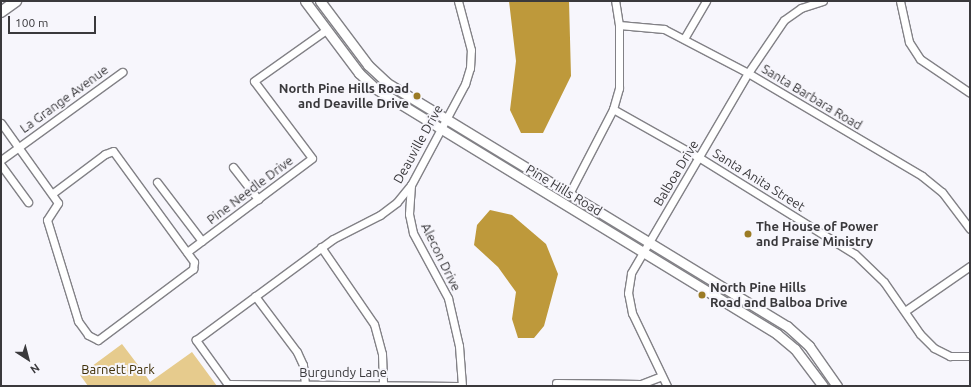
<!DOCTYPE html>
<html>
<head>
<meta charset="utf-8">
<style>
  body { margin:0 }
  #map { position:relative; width:971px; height:387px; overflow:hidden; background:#f7f6fc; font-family:Ubuntu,sans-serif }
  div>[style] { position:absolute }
  .green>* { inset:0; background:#e6cb8d }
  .water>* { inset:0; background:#be993b }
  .roads { filter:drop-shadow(1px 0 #828186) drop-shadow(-1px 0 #828186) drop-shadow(0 1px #828186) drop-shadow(0 -1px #828186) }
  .minor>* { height:7px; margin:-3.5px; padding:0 3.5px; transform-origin:3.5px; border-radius:3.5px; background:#fff }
  .major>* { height:9px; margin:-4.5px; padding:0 4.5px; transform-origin:4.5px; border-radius:4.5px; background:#fff }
  .highway>* { height:10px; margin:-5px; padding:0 5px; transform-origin:5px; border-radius:5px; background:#fff }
  .dots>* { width:11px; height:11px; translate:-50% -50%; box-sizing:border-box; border:2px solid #f7f6fc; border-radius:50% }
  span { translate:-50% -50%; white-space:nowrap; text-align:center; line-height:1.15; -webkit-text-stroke:4px #f7f6fc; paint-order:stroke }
  .poi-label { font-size:13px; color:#3a393c; font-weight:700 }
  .right { translate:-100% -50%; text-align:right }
  .left { translate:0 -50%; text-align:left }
  .street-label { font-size:13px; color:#3a393c }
  .park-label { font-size:13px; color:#3e2e05 }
  .frame { position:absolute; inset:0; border:2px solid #3a393c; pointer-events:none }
  .north { position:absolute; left:8px; top:339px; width:40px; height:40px; -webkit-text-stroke:3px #f7f6fc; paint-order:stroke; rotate:144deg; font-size:11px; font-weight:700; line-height:16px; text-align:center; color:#3a393c }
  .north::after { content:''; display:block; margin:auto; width:14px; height:18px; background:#3a393c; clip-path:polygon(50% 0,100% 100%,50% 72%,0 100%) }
  .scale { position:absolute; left:8px; top:16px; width:88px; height:18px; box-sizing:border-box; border:2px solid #3a393c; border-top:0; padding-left:5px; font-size:12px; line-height:14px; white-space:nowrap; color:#3a393c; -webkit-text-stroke:3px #f7f6fc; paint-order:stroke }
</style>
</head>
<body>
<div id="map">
  <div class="green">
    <div style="clip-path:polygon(122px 344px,141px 369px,146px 366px,151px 372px,146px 376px,150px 382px,192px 352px,217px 386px,88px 386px,80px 375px)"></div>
  </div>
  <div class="water">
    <div style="clip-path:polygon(509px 1px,569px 1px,571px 76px,543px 133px,521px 133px,510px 110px,516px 61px)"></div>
    <div style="clip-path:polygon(490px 210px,512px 215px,546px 244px,558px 274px,544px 326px,534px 338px,518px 338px,512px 319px,516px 292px,498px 267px,474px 245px,477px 225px)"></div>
  </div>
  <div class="roads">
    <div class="minor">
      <div style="left:900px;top:1px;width:42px;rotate:77.6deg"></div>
      <div style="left:909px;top:42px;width:20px;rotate:57deg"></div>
      <div style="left:920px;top:59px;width:60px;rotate:34.2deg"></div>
      <div style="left:619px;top:25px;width:45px;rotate:5.1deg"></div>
      <div style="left:664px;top:29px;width:95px;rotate:27.6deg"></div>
      <div style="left:748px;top:73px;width:202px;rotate:30.6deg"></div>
      <div style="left:922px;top:176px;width:26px;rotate:39deg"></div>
      <div style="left:942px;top:192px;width:46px;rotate:52.9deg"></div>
      <div style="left:685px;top:37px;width:42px;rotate:-59.7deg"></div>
      <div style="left:613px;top:109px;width:100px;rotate:29.4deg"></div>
      <div style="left:700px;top:158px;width:182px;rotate:31.8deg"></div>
      <div style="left:855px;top:254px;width:40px;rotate:44deg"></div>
      <div style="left:884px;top:282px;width:63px;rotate:55.3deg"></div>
      <div style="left:920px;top:334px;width:20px;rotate:45deg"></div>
      <div style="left:934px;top:348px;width:18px;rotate:27deg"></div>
      <div style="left:950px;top:356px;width:20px"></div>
      <div style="left:1px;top:123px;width:98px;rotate:54.5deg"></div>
      <div style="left:58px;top:203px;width:20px;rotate:123deg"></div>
      <div style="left:47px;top:220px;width:106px;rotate:72.9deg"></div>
      <div style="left:78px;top:321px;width:17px;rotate:54deg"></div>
      <div style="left:88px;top:335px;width:11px;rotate:27deg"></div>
      <div style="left:98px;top:340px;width:119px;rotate:-36.8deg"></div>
      <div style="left:193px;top:269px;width:7px;rotate:-82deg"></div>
      <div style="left:194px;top:262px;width:137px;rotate:-126.1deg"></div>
      <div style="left:113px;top:151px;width:9px;rotate:159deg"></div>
      <div style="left:105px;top:154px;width:65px;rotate:143.1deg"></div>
      <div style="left:1px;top:160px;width:150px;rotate:-36deg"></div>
      <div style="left:1px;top:165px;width:46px;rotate:53.9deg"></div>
      <div style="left:233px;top:167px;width:41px;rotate:52deg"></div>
      <div style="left:157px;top:182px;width:74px;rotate:52.7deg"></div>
      <div style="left:411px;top:185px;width:29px;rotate:94deg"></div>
      <div style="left:409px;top:214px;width:19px;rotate:78deg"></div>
      <div style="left:413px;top:233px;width:74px;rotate:61.7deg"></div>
      <div style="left:448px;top:298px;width:49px;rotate:77.1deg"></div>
      <div style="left:459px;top:346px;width:40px;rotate:85.7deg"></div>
      <div style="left:569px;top:194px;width:96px;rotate:-62.6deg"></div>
      <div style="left:613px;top:109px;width:22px;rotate:-74deg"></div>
      <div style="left:619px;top:88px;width:63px;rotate:-90deg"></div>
      <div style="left:619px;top:25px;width:24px;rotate:-99deg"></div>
      <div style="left:321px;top:247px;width:93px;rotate:55.5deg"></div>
      <div style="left:374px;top:324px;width:31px;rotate:75deg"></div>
      <div style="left:382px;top:354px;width:30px;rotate:88deg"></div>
      <div style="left:187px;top:252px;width:156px;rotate:-36.9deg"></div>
      <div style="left:312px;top:158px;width:96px;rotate:-127deg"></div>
      <div style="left:254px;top:81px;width:88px;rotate:-35.3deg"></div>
      <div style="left:255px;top:296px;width:70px;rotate:53.1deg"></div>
      <div style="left:297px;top:352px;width:14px;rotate:65deg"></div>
      <div style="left:303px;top:365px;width:18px;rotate:84deg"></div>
      <div style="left:905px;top:311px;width:79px;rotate:-34.7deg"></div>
      <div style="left:556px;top:383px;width:85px;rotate:0.7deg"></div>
      <div style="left:641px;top:384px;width:22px;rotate:-21deg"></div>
      <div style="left:228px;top:384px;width:230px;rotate:0.5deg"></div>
      <div style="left:229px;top:386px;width:57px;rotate:-125.7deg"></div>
      <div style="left:196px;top:340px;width:170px;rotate:-36.4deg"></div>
      <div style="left:333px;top:239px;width:53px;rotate:-27.1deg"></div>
      <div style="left:380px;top:215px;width:21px;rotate:-37deg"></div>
      <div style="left:397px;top:202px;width:22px;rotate:-51deg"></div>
      <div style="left:411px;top:185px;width:115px;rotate:-61.9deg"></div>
      <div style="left:465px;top:84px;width:17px;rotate:-73deg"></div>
      <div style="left:470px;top:68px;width:18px;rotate:-87deg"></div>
      <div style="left:471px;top:50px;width:51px;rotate:-104.9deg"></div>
      <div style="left:667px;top:386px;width:81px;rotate:-115.6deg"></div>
      <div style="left:632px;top:313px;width:20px;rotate:-101deg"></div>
      <div style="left:628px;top:293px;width:20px;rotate:-81deg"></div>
      <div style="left:631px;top:273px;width:232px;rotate:-59.7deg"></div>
      <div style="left:748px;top:73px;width:64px;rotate:-55.8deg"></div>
      <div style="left:784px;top:20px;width:21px;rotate:-35deg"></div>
      <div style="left:801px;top:8px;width:23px;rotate:-18deg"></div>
    </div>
    <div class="major">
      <div style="left:305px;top:1px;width:90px;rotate:53.1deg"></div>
      <div style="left:359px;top:73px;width:23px;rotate:43deg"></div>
      <div style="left:376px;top:89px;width:470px;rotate:31.4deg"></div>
      <div style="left:777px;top:334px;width:23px;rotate:40deg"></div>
      <div style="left:795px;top:349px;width:46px;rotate:52.9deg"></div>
      <div style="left:320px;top:1px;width:80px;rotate:53.1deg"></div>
      <div style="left:368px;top:65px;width:26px;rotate:43deg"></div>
      <div style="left:387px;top:83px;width:468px;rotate:31.3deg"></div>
      <div style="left:787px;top:326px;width:30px;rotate:42deg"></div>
      <div style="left:809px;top:346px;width:49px;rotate:55deg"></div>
    </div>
    <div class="highway">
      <div style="left:1px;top:12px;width:19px;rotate:-36deg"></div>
    </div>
  </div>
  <div class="dots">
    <div style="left:417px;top:96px;background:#9b7b25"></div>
    <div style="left:748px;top:234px;background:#9b7b25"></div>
    <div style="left:702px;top:295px;background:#9b7b25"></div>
  </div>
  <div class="poi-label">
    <span class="right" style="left:409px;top:96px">North Pine Hills Road<br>and Deaville Drive</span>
    <span class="left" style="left:756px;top:234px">The House of Power<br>and Praise Ministry</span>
    <span class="left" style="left:710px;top:295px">North Pine Hills<br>Road and Balboa Drive</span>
  </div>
  <div class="street-label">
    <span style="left:812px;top:97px;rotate:31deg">Santa Barbara Road</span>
    <span style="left:64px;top:99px;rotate:-36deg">La Grange Avenue</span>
    <span style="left:418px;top:144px;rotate:-61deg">Deauville Drive</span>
    <span style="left:676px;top:173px;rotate:-59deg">Balboa Drive</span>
    <span style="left:759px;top:180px;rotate:32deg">Santa Anita Street</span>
    <span style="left:250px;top:190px;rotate:-37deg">Pine Needle Drive</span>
    <span style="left:564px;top:190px;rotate:31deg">Pine Hills Road</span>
    <span style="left:441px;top:257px;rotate:64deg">Alecon Drive</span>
    <span style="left:343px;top:372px">Burgundy Lane</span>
  </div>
  <div class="park-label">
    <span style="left:118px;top:369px">Barnett Park</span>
  </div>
  <div class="frame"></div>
  <div class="north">N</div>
  <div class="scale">100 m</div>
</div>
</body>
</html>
